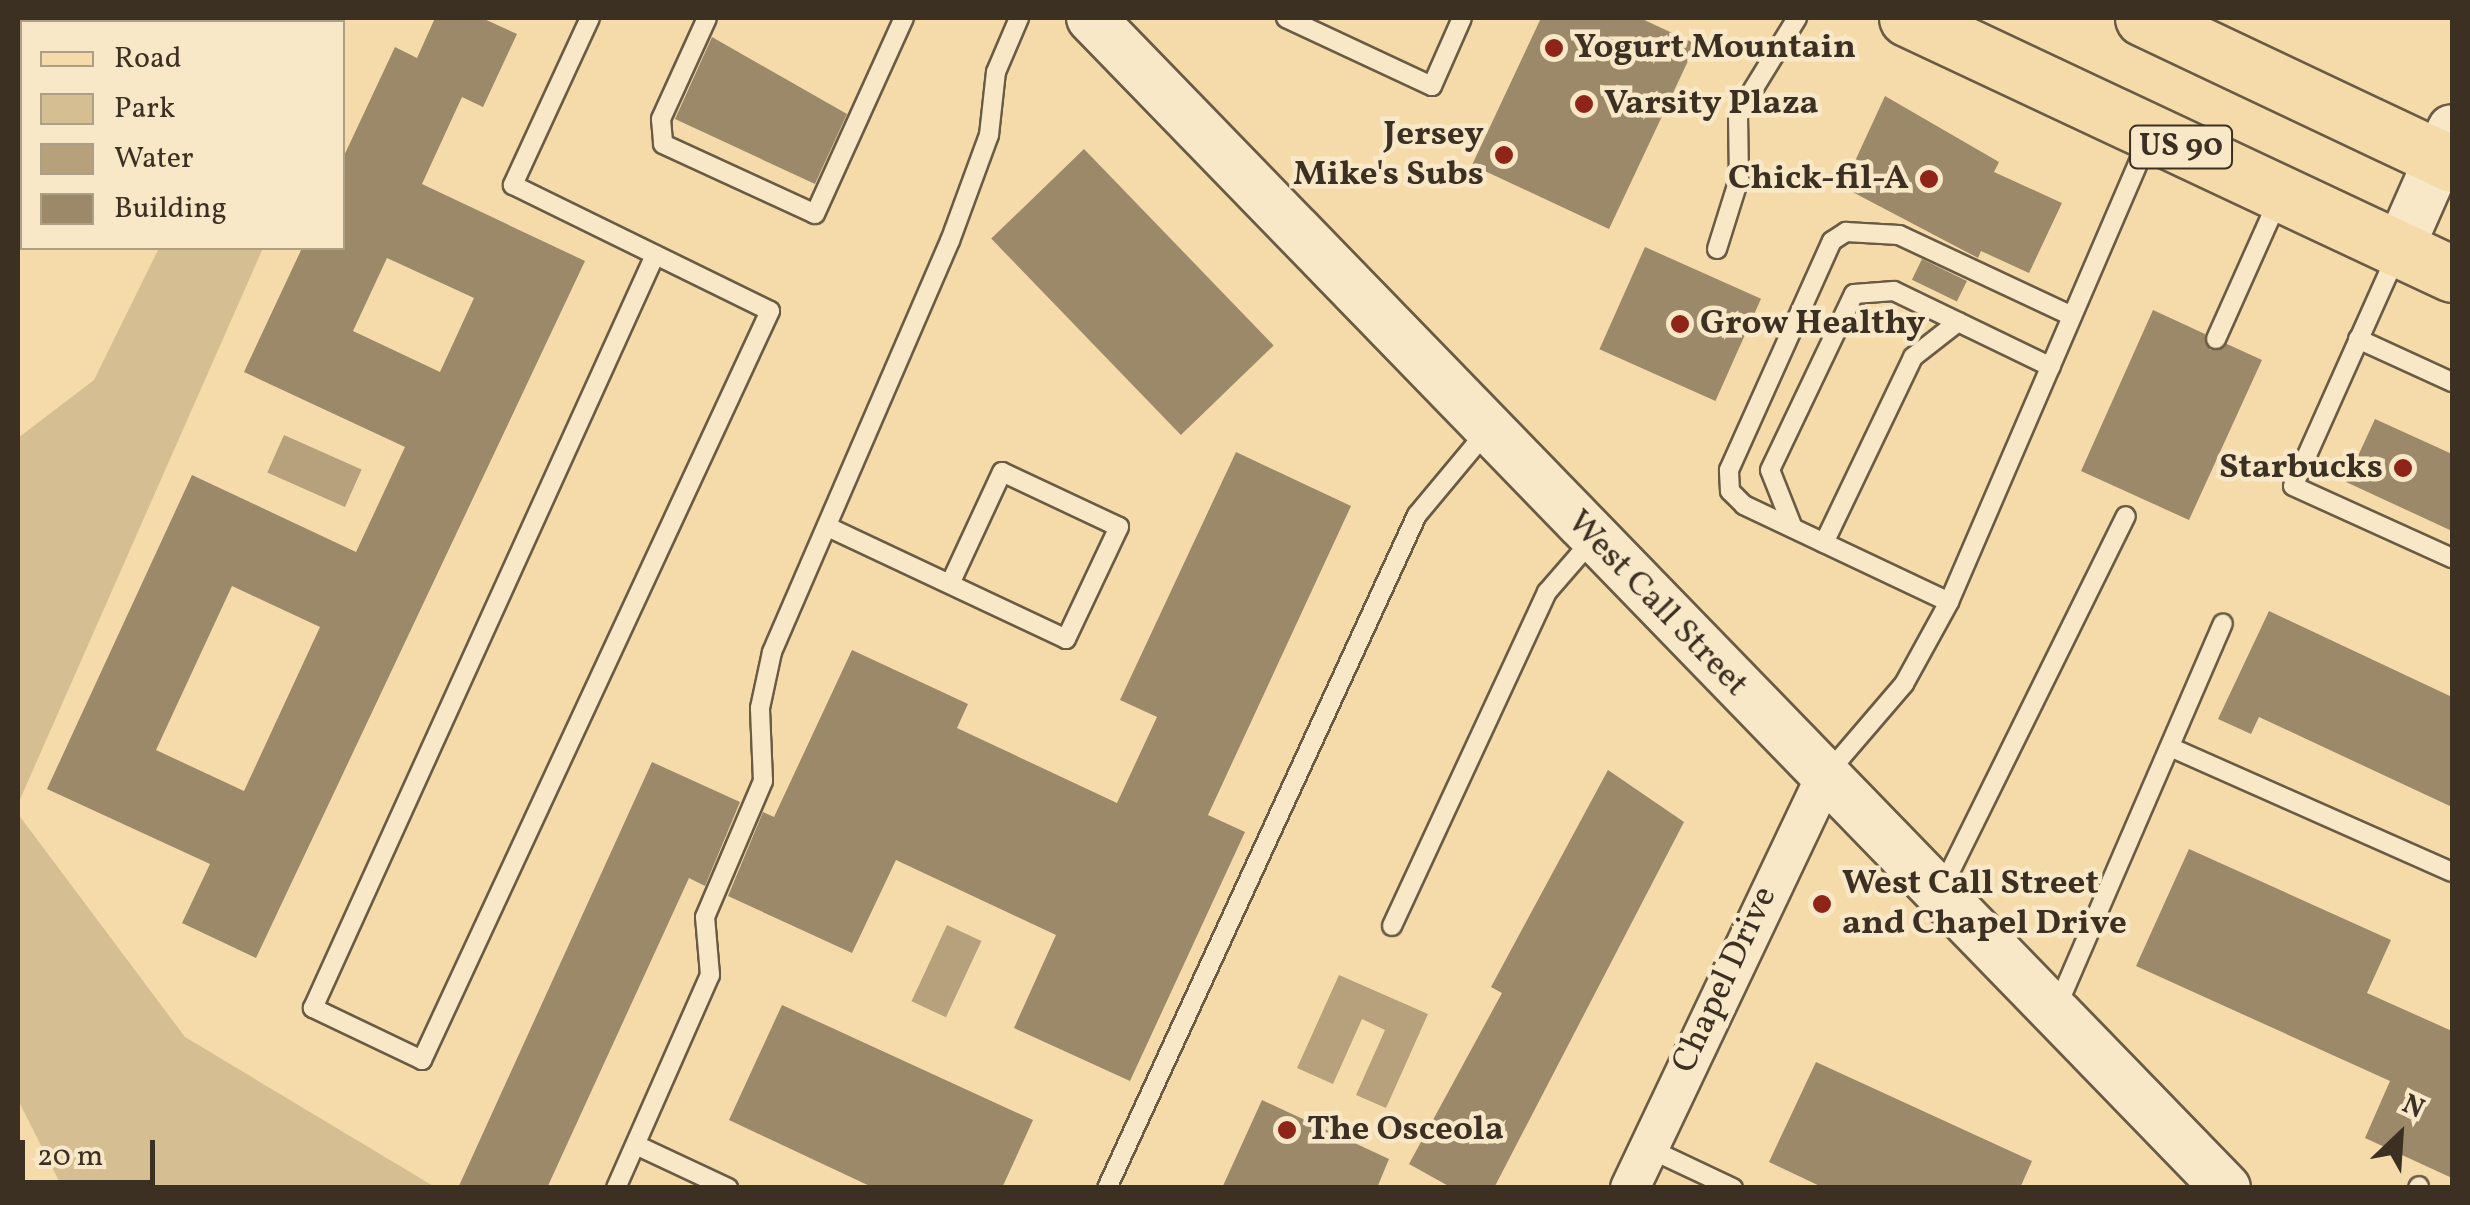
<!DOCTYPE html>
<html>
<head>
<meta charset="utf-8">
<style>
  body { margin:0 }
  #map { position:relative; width:2470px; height:1205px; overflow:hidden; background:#f5dbaa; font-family:Vollkorn,serif }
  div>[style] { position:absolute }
  .green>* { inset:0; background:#d6be93 }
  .water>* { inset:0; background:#b6a17c; transform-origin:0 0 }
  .building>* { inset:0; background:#9c8969; transform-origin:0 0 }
  .roads { filter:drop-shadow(2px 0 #6a5b44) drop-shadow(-2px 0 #6a5b44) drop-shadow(0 2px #6a5b44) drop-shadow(0 -2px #6a5b44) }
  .service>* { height:18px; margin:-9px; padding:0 9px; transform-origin:9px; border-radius:9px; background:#f8e8c8 }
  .minor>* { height:38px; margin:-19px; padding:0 19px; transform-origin:19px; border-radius:19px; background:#f8e8c8 }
  .tertiary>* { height:48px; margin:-24px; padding:0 24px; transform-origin:24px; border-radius:24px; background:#f8e8c8 }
  .primary>* { height:55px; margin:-27.5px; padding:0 27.5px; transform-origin:27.5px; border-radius:27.5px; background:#f5dbaa }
  .dots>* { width:28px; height:28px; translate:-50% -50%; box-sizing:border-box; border:5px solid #f8e8c8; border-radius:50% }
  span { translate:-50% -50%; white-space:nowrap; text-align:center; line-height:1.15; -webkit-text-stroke:9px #f8e8c8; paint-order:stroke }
  .shield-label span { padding:2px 8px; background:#f8e8c8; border:2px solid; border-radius:8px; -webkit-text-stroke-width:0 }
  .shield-label { font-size:32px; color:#3c3022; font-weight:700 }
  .poi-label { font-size:35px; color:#3c3022; font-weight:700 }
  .left { translate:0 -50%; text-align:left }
  .right { translate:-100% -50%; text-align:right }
  .street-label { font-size:35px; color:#3c3022 }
  .frame { position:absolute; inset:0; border:20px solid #3c3022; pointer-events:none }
  .legend { position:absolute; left:20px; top:20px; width:325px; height:230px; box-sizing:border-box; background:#f8e8c8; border:2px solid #ad9e86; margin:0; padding:12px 18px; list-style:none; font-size:30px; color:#3c3022 }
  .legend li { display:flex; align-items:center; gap:20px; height:50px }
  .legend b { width:50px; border:2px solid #ad9e86 }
  .north { position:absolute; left:2350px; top:1085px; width:100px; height:100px; -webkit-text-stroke:8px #f8e8c8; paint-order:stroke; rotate:25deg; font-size:28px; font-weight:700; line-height:40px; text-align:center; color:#3c3022 }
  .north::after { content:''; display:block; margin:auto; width:35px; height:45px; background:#3c3022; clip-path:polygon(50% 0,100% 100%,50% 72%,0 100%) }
  .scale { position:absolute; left:20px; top:1140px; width:135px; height:45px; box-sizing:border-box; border:5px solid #3c3022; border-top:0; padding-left:12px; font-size:30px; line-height:35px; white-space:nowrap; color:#3c3022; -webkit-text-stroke:8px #f8e8c8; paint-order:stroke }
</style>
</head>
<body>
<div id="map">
  <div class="green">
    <div style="clip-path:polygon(159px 248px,263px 248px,18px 804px,18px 438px,94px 380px)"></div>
    <div style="clip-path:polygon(18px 814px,185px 1037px,435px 1187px,62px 1187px,18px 1100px)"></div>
  </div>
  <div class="water">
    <div style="left:284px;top:435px;width:85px;height:41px;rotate:24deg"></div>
    <div style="left:947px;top:925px;width:38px;height:84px;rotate:25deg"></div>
    <div style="clip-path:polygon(1339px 975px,1428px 1014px,1386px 1108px,1356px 1095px,1385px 1030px,1362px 1019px,1333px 1084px,1297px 1068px)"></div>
  </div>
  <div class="building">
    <div style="clip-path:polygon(evenodd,435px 18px,482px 18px,517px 34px,483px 107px,462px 97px,422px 184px,585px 261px,256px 958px,182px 923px,210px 864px,47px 789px,192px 475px,356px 552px,405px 447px,244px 372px,302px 248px,342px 248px,342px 160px,395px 47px,417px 58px,435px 18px,387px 258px,474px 298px,440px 372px,353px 331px,387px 258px,435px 18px,232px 586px,320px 627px,244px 791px,156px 750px,232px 586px)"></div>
    <div style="clip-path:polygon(1541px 18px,1640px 18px,1696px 44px,1609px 229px,1472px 165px)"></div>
    <div style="clip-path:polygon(712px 37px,847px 114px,815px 184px,675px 119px)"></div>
    <div style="clip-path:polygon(1885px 96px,1999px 162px,1994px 172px,2062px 203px,2029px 273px,1981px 251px,1978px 258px,1843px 187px)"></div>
    <div style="left:1084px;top:149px;width:273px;height:129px;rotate:46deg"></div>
    <div style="left:1645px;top:247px;width:127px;height:112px;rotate:24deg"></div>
    <div style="left:1922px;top:259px;width:50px;height:23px;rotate:26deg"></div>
    <div style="clip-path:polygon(2153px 310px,2205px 334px,2210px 350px,2227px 344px,2262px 360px,2189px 520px,2081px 471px)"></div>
    <div style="clip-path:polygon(2375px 419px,2452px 454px,2452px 531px,2346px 482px)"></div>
    <div style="clip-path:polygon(1236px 452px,1351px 506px,1208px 815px,1245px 832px,1130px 1081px,1014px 1028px,1056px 935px,896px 860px,852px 953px,728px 896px,763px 812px,774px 817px,852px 650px,968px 704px,957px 728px,1117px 803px,1157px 717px,1120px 700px)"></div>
    <div style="clip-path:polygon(2269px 611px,2452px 697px,2452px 807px,2259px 717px,2251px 734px,2218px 719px)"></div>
    <div style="clip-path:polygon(652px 762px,740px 802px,705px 886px,689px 878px,547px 1188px,458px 1188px)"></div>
    <div style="clip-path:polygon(1608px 770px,1684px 822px,1494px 1188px,1452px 1188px,1409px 1164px,1502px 993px,1491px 987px)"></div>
    <div style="clip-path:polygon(2189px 849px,2391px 940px,2367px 993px,2452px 1031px,2452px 1178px,2365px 1138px,2390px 1081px,2136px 966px)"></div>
    <div style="clip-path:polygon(782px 1005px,1033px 1120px,1002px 1188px,874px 1188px,729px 1120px)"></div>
    <div style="clip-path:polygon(1816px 1062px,2032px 1161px,2020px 1188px,1824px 1188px,1769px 1162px)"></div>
    <div style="clip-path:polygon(1262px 1100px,1389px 1159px,1377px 1188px,1222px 1188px)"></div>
  </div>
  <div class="roads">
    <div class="service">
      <div style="left:590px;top:18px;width:184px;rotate:114.8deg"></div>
      <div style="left:513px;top:185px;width:286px;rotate:26.1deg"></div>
      <div style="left:770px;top:311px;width:826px;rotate:114.92deg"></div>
      <div style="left:422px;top:1060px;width:121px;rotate:-154.5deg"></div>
      <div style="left:313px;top:1008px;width:827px;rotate:-65.57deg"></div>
      <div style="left:707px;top:18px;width:111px;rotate:114.5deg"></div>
      <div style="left:661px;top:119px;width:25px;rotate:85deg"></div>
      <div style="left:663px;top:144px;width:167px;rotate:24.7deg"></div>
      <div style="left:815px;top:214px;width:215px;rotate:-65.6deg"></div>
      <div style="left:1286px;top:18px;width:161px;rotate:25deg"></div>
      <div style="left:1432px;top:86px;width:74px;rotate:-66.2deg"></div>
      <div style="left:96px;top:22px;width:4px;rotate:-63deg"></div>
      <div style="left:18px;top:206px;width:12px;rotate:-70deg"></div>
      <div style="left:1717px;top:249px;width:73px;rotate:-72.6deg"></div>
      <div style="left:1739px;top:179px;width:65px;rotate:-90.9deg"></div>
      <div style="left:1738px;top:114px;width:113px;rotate:-58.4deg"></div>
      <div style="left:2397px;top:254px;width:254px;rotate:114.1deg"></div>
      <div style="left:2293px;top:486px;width:175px;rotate:24.4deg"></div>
      <div style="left:2216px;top:339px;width:154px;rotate:-65.9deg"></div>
      <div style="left:2358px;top:339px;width:103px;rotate:24.6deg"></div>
      <div style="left:828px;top:527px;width:263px;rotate:25.2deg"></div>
      <div style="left:1066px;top:639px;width:124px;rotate:-64.7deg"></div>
      <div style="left:1119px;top:527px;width:129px;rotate:-154.8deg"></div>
      <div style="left:1002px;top:472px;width:123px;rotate:114.9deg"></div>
      <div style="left:1793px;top:528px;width:62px;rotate:-111.6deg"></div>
      <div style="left:1770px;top:470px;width:195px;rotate:-64.5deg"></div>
      <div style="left:1854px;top:294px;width:40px;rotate:-4.3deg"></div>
      <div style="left:1894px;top:291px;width:174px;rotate:25.8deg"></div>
      <div style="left:1824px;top:543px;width:206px;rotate:-64.4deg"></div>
      <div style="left:1913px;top:357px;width:57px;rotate:-37.9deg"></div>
      <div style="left:1949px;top:602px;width:227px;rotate:-154.7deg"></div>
      <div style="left:1744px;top:505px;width:20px;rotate:-135deg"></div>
      <div style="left:1730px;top:491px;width:21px;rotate:-93deg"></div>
      <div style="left:1729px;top:470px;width:251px;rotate:-65.8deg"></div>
      <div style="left:1832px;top:241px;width:17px;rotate:-33deg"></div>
      <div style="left:1846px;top:232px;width:53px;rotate:3.2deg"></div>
      <div style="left:1899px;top:235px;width:191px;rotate:25.1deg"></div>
      <div style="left:2170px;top:747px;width:308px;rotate:23.9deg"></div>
      <div style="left:1826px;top:775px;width:120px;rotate:-49.4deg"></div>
      <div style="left:1904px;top:684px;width:94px;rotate:-61.2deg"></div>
      <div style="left:1949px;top:602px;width:505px;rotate:-66.68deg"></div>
      <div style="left:1940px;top:892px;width:419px;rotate:-63.7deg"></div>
      <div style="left:1392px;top:926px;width:368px;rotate:-65.1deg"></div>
      <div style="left:1547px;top:592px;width:70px;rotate:-49deg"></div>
      <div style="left:2056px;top:1009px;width:420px;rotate:-66.6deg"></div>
      <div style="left:636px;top:1145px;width:102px;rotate:25.1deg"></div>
      <div style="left:1648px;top:1148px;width:94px;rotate:25.2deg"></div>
      <div style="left:616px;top:1188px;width:233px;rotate:-66.2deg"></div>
      <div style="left:710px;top:975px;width:58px;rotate:-94.9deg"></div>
      <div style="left:705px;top:917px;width:148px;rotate:-66.9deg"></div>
      <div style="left:763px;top:781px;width:73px;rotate:-92.4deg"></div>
      <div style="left:760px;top:708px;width:57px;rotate:-77.9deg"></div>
      <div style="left:772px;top:652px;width:448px;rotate:-66.6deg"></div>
      <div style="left:950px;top:241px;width:113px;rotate:-69.8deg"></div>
      <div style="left:989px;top:135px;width:63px;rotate:-83.7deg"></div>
      <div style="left:996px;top:72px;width:59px;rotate:-66.9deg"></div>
      <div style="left:1107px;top:1188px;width:741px;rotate:-65.27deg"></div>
      <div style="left:1417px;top:515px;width:109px;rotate:-50.2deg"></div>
      <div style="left:2418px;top:1188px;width:2px;rotate:-63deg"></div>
    </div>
    <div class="minor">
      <div style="left:1630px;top:1188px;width:457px;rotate:-64.6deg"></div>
    </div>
    <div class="tertiary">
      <div style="left:1091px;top:18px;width:1630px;rotate:45.87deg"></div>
      <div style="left:2399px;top:249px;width:131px;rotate:-66.2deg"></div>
    </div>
    <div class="primary">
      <div style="left:1907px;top:18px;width:602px;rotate:25.16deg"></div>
      <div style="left:2143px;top:18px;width:342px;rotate:25.3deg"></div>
    </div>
  </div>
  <div class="dots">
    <div style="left:1554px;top:48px;background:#8f2418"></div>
    <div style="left:1584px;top:104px;background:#8f2418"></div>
    <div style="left:1504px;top:155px;background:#8f2418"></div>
    <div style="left:1929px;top:179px;background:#8f2418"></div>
    <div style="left:1680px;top:324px;background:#8f2418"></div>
    <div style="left:2403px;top:468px;background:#8f2418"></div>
    <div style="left:1822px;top:904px;background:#8f2418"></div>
    <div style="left:1287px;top:1130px;background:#8f2418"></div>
  </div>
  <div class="shield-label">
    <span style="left:2181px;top:147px">US 90</span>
  </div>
  <div class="poi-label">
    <span class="left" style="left:1574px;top:48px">Yogurt Mountain</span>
    <span class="left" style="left:1604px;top:104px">Varsity Plaza</span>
    <span class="right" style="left:1484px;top:155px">Jersey<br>Mike's Subs</span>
    <span class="right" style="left:1909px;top:179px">Chick-fil-A</span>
    <span class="left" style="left:1700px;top:324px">Grow Healthy</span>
    <span class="right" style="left:2383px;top:468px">Starbucks</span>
    <span class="left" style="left:1842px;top:904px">West Call Street<br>and Chapel Drive</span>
    <span class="left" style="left:1307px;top:1130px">The Osceola</span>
  </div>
  <div class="street-label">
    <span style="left:1657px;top:604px;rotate:46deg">West Call Street</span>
    <span style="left:1725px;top:980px;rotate:-65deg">Chapel Drive</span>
  </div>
  <div class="frame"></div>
  <ul class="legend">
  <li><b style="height:12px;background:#f5dbaa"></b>Road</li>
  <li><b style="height:28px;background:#d6be93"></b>Park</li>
  <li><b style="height:28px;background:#b6a17c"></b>Water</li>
  <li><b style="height:28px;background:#9c8969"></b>Building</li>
  </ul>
  <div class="north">N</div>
  <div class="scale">20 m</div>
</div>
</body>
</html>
